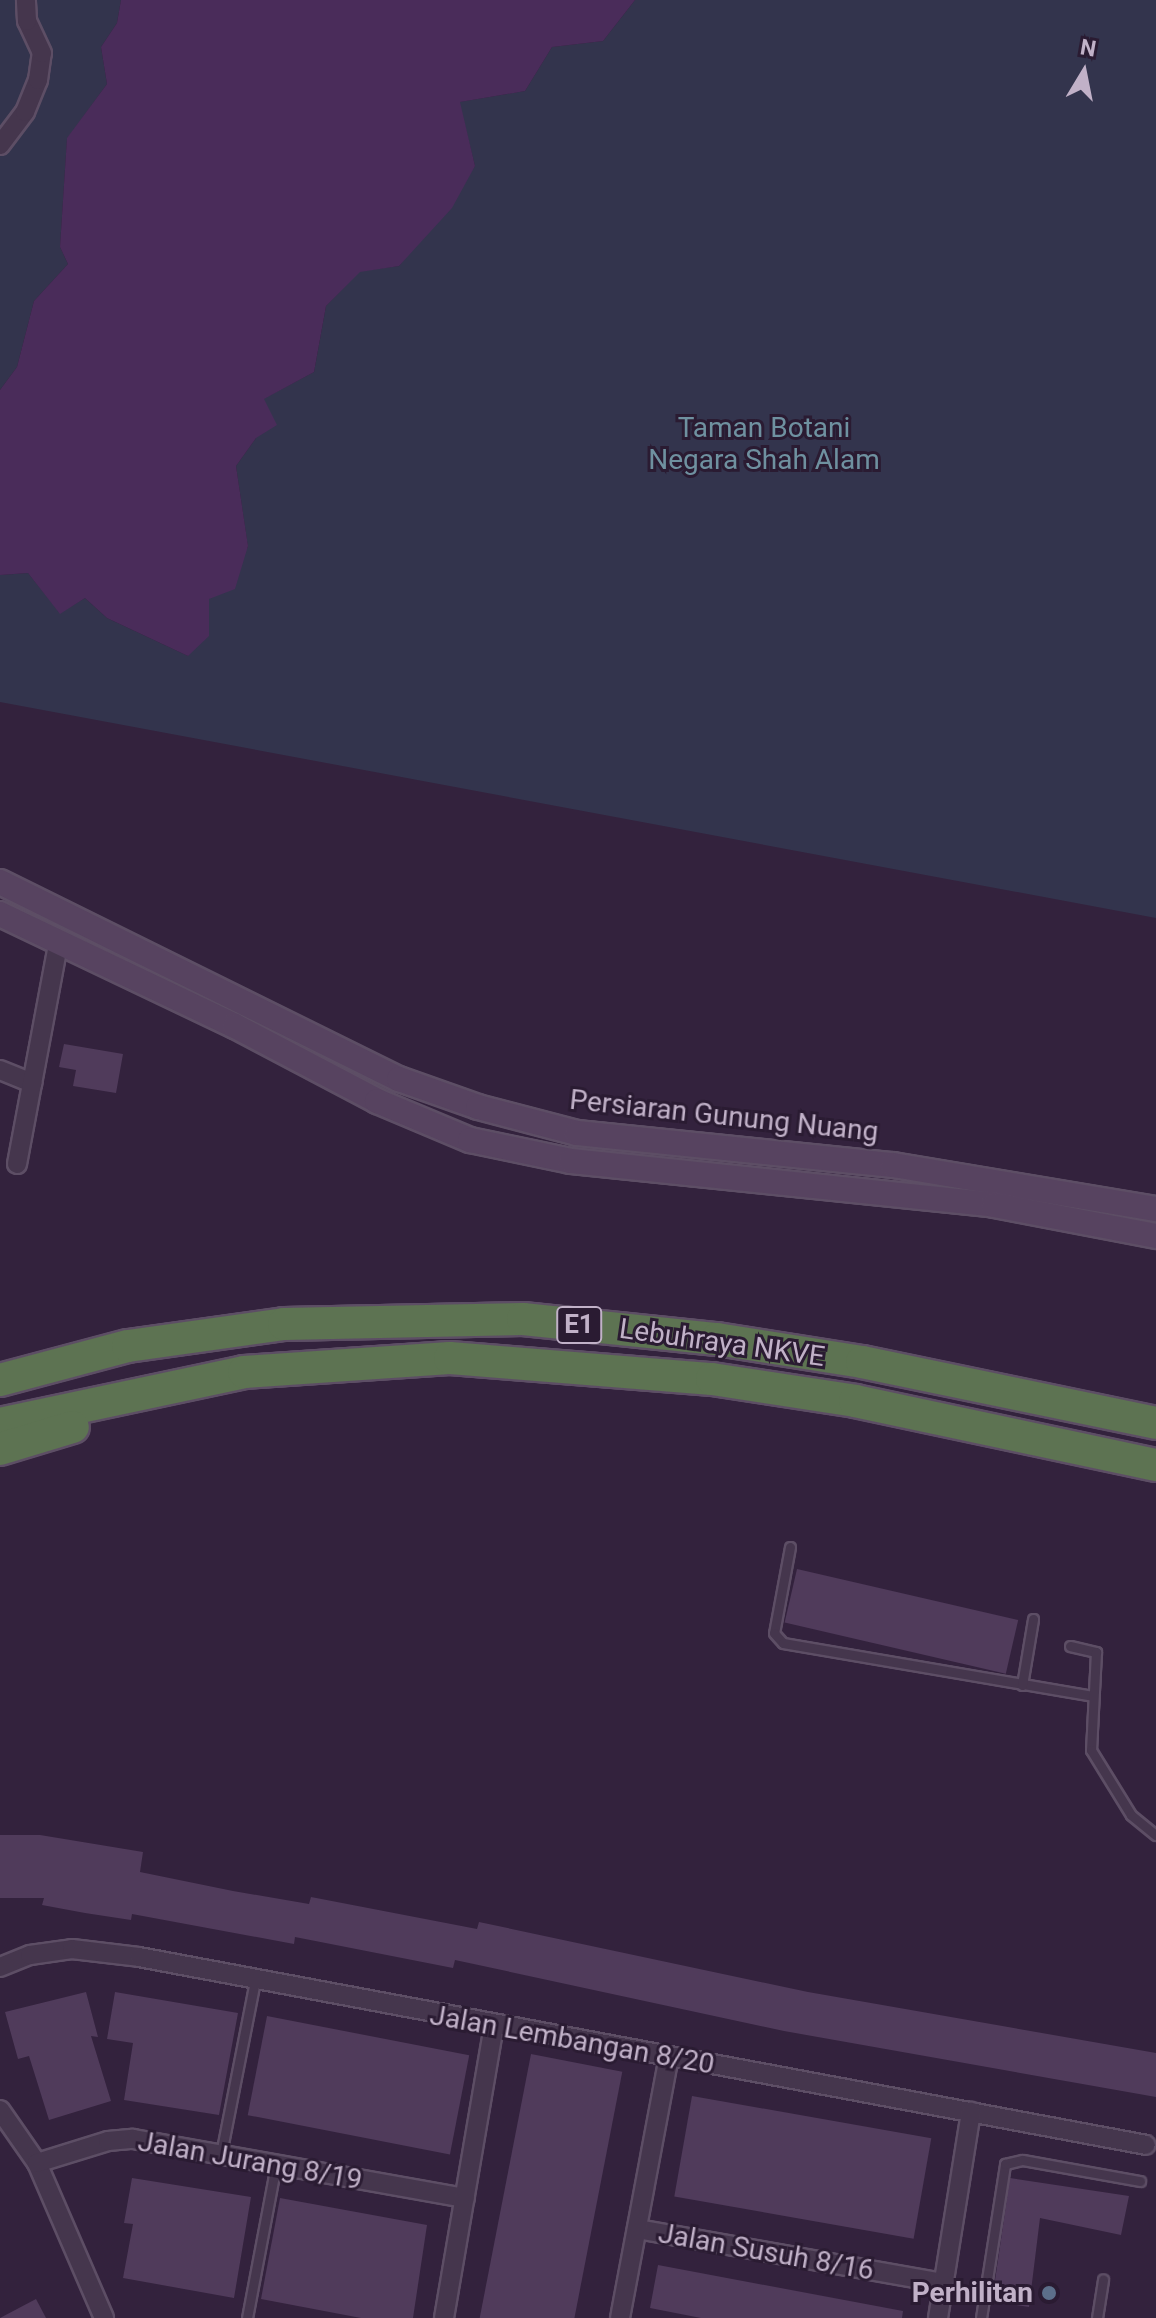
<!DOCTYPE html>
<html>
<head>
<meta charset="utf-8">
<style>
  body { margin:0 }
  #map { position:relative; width:1156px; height:2318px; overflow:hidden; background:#33223d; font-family:Roboto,sans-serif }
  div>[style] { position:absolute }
  .green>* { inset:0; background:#33344d }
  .water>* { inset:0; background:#4a2c5a }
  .building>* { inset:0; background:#503b5b; transform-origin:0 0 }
  .roads { filter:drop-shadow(2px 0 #5d4e65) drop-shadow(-2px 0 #5d4e65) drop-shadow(0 2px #5d4e65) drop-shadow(0 -2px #5d4e65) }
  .lane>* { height:9px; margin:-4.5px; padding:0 4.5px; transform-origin:4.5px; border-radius:4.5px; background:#45364d }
  .street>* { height:18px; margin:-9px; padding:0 9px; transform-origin:9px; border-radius:9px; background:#45364d }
  .secondary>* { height:24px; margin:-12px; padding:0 12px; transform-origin:12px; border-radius:12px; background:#574360 }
  .highway>* { height:32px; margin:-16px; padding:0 16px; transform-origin:16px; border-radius:16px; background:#5d7352 }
  .dots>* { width:22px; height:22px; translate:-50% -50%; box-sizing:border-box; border:4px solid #2a1b32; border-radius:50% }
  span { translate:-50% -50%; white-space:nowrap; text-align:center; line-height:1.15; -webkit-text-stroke:6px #2a1b32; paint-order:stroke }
  .shield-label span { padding:2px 6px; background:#2a1b32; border:2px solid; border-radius:6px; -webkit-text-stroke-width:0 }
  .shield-label { font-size:26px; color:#c1b1c8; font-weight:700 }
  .park-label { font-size:28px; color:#6f91a0 }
  .street-label { font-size:28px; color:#c1b1c8 }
  .poi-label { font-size:28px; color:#c1b1c8; font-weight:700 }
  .right { translate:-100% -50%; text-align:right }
  .north { position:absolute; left:1044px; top:32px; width:80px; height:80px; -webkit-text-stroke:6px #2a1b32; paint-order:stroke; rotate:10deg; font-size:22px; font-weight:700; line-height:32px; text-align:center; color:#c1b1c8 }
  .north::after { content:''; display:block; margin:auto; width:28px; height:36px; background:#c1b1c8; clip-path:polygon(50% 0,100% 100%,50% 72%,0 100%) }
</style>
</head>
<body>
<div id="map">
  <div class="green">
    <div style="clip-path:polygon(0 0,121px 0,117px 23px,101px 47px,107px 84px,67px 139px,60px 247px,68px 264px,34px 301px,17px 367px,0 390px)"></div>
    <div style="clip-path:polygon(635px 0,1156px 0,1156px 918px,0 702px,0 575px,28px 573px,60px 613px,85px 598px,107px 618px,188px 656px,209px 599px,248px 547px,236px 466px,256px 438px,263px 399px,314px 372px,326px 306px,360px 271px,399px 266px,475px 166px,459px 102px,525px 91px,552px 47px,603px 41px)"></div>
  </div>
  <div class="water">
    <div style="clip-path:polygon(121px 0,635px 0,603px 41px,552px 47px,525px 91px,460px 102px,475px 166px,452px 208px,399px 266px,360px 272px,326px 306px,314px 372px,264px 399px,277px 425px,256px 438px,236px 466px,248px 546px,235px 589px,209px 599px,209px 636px,188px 656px,107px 618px,85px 598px,60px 614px,28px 573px,0 575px,0 390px,17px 367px,34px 301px,68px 264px,60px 247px,67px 138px,107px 84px,101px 47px,117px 23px)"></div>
  </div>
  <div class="building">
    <div style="clip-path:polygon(64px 1044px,123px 1054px,116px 1093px,73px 1086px,76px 1070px,59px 1067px)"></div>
    <div style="left:797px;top:1569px;width:227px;height:55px;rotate:13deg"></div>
    <div style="clip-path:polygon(0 1835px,40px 1835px,143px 1852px,140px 1872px,233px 1891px,309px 1904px,311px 1897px,477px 1929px,479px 1922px,808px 1992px,1156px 2053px,1156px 2097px,784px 2031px,455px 1960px,453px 1968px,295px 1937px,294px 1944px,132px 1914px,131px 1920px,85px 1913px,42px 1905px,44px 1898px,0 1898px)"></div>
    <div style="clip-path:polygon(86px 1992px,98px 2037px,91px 2036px,111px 2101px,49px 2120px,29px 2056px,18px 2059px,5px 2012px)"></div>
    <div style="clip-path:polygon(115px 1992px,238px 2013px,219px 2115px,124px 2100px,133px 2043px,107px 2039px)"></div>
    <div style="left:267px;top:2016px;width:206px;height:101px;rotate:11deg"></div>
    <div style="left:531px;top:2054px;width:93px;height:269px;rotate:11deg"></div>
    <div style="left:692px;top:2096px;width:243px;height:102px;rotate:10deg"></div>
    <div style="clip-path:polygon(132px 2178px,251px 2197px,234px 2298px,123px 2278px,133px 2224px,124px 2223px)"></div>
    <div style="clip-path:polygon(1010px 2178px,1129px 2196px,1121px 2235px,1040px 2218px,1029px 2307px,992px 2301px)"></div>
    <div style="clip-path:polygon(280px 2198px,427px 2225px,413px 2318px,361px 2318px,261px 2299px)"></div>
    <div style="clip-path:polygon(658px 2265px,903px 2311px,902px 2318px,701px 2318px,650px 2308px)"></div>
    <div style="clip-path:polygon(36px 2299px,46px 2318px,0 2318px)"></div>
  </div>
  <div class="roads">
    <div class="lane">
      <div style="left:790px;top:1547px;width:87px;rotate:100.5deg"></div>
      <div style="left:774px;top:1633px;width:13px;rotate:48deg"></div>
      <div style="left:783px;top:1643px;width:314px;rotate:9.7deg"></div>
      <div style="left:1070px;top:1646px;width:27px;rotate:13deg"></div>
      <div style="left:1096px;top:1652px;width:98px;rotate:92.9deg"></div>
      <div style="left:1091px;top:1750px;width:76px;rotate:58.4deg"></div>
      <div style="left:1131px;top:1815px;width:32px;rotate:39deg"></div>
      <div style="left:1022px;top:1685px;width:67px;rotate:-80.5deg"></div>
      <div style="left:221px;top:2154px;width:176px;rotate:-78.9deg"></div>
      <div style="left:247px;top:2318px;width:156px;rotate:-79.3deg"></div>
      <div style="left:981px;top:2318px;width:156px;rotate:-81.1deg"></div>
      <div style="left:1005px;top:2164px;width:18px;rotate:-13deg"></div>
      <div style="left:1023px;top:2160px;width:119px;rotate:10.2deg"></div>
      <div style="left:1097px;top:2318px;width:39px;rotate:-81deg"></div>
    </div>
    <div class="street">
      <div style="left:0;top:145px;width:41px;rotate:-52.9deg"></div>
      <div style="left:25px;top:112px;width:35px;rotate:-68deg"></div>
      <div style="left:38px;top:80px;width:27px;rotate:-82deg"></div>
      <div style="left:42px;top:53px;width:35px;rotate:-115deg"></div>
      <div style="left:27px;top:21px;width:21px;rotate:-93deg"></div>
      <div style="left:0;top:1070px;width:35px;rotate:22deg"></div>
      <div style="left:17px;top:1164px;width:228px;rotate:-79.4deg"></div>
      <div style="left:0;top:1967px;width:32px;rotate:-22deg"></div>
      <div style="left:30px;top:1955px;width:42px;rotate:-8.1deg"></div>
      <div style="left:72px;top:1949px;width:67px;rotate:6.8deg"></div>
      <div style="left:139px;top:1957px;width:1024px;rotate:10.57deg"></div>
      <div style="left:0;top:2110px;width:65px;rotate:55.1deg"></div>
      <div style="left:37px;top:2163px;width:169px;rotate:66.6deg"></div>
      <div style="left:37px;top:2163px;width:74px;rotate:-17.2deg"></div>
      <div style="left:108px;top:2141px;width:25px;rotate:-5deg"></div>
      <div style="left:133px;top:2139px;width:337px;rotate:10.1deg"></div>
      <div style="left:637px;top:2229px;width:311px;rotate:10deg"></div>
      <div style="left:444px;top:2318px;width:297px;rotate:-80.3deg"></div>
      <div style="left:620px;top:2318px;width:266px;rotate:-79.4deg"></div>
      <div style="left:938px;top:2318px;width:209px;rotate:-80.9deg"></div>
    </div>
    <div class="secondary">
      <div style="left:0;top:882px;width:445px;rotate:26.3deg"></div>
      <div style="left:399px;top:1079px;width:84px;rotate:19.5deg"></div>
      <div style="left:478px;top:1107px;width:102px;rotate:14.7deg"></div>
      <div style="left:577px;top:1133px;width:318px;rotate:5.8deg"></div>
      <div style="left:893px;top:1165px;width:267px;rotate:9.5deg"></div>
      <div style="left:0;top:914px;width:260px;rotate:25.5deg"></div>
      <div style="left:235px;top:1026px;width:161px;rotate:27.8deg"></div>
      <div style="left:377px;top:1101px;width:101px;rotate:22.8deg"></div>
      <div style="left:470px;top:1140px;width:103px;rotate:11.7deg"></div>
      <div style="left:571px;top:1161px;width:425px;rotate:5.9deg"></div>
      <div style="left:994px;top:1205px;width:165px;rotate:10.8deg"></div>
    </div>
    <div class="highway">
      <div style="left:0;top:1380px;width:132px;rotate:-14.9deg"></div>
      <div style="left:128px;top:1346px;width:158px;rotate:-8deg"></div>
      <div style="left:284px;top:1324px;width:239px;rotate:-1.2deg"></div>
      <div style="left:523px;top:1319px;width:195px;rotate:5.9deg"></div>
      <div style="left:717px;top:1339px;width:147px;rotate:9deg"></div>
      <div style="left:862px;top:1362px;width:300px;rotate:11.7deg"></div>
      <div style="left:0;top:1424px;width:249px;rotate:-12deg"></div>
      <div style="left:244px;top:1372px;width:206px;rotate:-3.9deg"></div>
      <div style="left:450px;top:1358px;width:263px;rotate:4.6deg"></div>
      <div style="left:712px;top:1379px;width:145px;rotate:8.7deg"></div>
      <div style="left:855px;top:1401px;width:308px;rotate:12deg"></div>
      <div style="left:0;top:1449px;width:76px;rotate:-16.8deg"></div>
    </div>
  </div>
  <div class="dots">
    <div style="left:1049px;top:2293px;background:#5c6f8a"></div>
  </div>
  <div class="shield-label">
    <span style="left:579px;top:1325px">E1</span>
  </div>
  <div class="park-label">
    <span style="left:764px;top:444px">Taman Botani<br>Negara Shah Alam</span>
  </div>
  <div class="street-label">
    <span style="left:724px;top:1116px;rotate:6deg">Persiaran Gunung Nuang</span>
    <span style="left:722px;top:1343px;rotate:8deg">Lebuhraya NKVE</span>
    <span style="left:572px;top:2040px;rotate:10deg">Jalan Lembangan 8/20</span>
    <span style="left:250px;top:2161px;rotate:10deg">Jalan Jurang 8/19</span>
    <span style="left:766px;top:2252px;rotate:10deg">Jalan Susuh 8/16</span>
  </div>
  <div class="poi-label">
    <span class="right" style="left:1033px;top:2293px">Perhilitan</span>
  </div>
  <div class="north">N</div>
</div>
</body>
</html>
